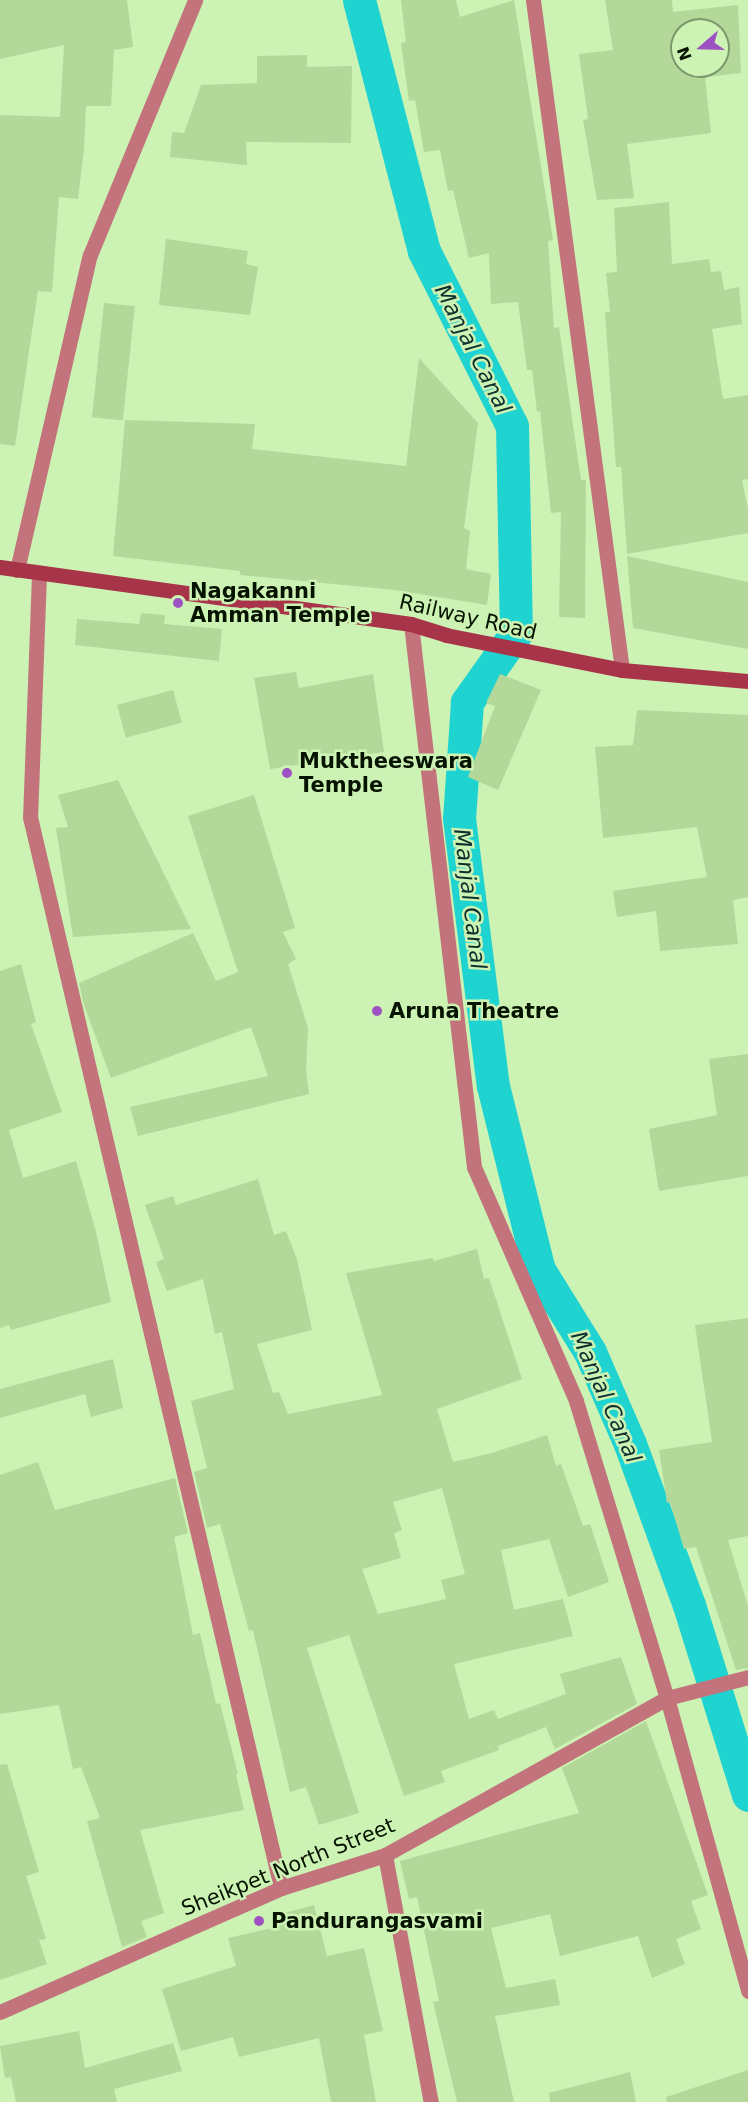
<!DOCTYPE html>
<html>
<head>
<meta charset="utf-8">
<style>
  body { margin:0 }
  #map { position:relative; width:748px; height:2102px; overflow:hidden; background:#ccf2b4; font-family:"DejaVu Sans",sans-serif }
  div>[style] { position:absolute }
  .canal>* { height:33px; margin:-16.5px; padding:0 16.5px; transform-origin:16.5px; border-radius:16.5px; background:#1fd3d1 }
  .building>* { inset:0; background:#b3d89a; transform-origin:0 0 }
  .street>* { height:15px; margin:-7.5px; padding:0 7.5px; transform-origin:7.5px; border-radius:7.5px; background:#c2737b }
  .secondary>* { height:15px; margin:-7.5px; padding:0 7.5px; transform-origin:7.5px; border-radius:7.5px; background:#a8344a }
  .dots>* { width:16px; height:16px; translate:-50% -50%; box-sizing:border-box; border:3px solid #ccf2b4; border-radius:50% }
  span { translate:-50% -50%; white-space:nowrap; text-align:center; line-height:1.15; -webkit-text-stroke:5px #ccf2b4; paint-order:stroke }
  .poi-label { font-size:21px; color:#071301; font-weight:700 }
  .left { translate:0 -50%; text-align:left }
  .street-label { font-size:21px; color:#071301 }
  .water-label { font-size:22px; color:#0d2f2e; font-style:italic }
  .north { position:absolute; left:670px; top:18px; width:60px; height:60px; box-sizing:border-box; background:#ccf2b4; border:2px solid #7d996c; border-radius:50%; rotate:250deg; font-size:16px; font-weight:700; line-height:24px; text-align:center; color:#071301 }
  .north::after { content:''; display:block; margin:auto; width:21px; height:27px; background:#9e51c3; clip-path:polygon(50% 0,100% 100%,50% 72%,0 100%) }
</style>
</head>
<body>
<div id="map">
  <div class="canal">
    <div style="left:359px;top:0;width:259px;rotate:75.5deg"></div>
    <div style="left:424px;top:251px;width:196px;rotate:63.3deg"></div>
    <div style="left:512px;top:426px;width:207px;rotate:88.9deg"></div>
    <div style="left:516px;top:633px;width:85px;rotate:125.4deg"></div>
    <div style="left:467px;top:702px;width:116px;rotate:93.9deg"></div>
    <div style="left:459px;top:818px;width:270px;rotate:82.8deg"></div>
    <div style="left:493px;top:1086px;width:190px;rotate:76deg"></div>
    <div style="left:539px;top:1270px;width:97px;rotate:58.1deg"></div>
    <div style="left:590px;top:1352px;width:100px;rotate:66.5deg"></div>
    <div style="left:630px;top:1444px;width:171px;rotate:69.9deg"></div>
    <div style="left:689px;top:1605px;width:199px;rotate:72.7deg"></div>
  </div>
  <div class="building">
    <div style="clip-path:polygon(0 0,127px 0,133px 47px,114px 50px,111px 106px,86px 106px,84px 149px,78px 199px,59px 197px,52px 292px,38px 291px,15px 446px,0 444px,0 115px,60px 117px,64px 45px,0 59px)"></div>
    <div style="clip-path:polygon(401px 0,456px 0,460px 17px,514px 0,553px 240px,548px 241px,554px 328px,559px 327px,581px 480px,586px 480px,585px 618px,559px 617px,561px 512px,551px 513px,540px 411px,537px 412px,532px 370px,527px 370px,518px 302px,491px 304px,489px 253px,469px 258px,453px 190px,448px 191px,440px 150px,424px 152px,415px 100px,409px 101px,401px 43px,406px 42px)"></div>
    <div style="clip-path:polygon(evenodd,605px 0,672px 0,673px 12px,738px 5px,741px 73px,705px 77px,711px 133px,627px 144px,634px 198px,597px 200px,583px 120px,588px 119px,579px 54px,613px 50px,605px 0,682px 30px,718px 30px,718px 66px,682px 66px,682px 30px)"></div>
    <div style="clip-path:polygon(307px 55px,307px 67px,352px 66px,351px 143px,246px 142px,247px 165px,170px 157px,172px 132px,184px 133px,201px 85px,257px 83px,257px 56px)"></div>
    <div style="clip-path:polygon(669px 202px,672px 264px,709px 259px,711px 272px,721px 271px,724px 290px,739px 287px,742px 324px,712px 329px,723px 399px,748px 395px,748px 479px,742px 480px,748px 509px,748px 533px,627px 554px,621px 467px,616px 467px,605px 312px,610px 312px,606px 273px,617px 272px,614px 208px)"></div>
    <div style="clip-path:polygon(166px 239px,248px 251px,246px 264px,258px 267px,250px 315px,159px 305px)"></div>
    <div style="left:104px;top:303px;width:31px;height:115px;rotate:6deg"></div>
    <div style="clip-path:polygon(419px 358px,478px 423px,464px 528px,470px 531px,466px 569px,491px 574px,487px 605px,395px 590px,240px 575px,240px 571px,113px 556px,125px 420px,255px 424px,252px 449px,406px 466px)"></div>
    <div style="clip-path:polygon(627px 556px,748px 582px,748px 649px,633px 628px)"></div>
    <div style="clip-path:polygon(141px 613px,165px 615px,164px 624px,222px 629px,219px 661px,75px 645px,77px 619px,139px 624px)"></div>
    <div style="clip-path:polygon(296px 672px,299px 688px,373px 674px,384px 752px,270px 769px,254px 678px)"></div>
    <div style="clip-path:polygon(500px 674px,541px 690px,498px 790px,468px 777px,495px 706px,486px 703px)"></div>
    <div style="left:173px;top:690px;width:34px;height:58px;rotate:75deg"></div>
    <div style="clip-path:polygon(637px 710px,748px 715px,748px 897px,733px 900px,738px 944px,660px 951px,656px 911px,617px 917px,613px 891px,707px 877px,697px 827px,603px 838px,595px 747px,633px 745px)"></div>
    <div style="clip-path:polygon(118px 780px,191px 929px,73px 937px,56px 828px,68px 827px,58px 795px)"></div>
    <div style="clip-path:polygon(254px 795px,295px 928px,283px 932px,296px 959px,288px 964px,308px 1028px,306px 1069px,309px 1094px,138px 1136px,130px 1107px,268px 1076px,251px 1027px,111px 1078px,84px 1005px,79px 983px,193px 933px,216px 981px,238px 972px,188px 816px)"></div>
    <div style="clip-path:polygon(21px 964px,36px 1022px,31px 1024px,62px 1112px,9px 1130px,23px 1178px,76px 1161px,96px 1232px,111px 1302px,11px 1330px,9px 1325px,0 1328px,0 971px)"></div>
    <div style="clip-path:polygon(748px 1054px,748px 1176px,659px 1191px,649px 1129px,717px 1115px,709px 1059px)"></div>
    <div style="clip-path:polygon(evenodd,258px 1179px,274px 1235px,286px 1231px,297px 1259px,312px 1330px,257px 1344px,273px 1393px,279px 1392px,288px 1414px,382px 1395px,346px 1273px,433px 1258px,434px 1261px,477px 1249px,484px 1279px,489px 1278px,522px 1379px,437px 1409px,453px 1462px,492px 1453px,547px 1435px,556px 1466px,561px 1464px,583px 1526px,590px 1524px,609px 1582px,568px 1597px,549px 1539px,501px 1550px,514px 1610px,563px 1599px,573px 1636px,454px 1664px,469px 1719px,494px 1710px,498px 1719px,566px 1694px,560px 1674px,621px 1657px,637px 1704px,555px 1749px,546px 1727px,498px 1746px,499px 1750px,441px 1771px,445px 1782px,404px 1796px,349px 1635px,307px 1648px,359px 1813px,319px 1825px,306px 1787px,290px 1792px,253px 1630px,249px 1631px,220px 1524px,207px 1528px,194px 1472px,207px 1468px,191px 1401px,234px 1389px,222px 1332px,215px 1334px,203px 1279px,167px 1291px,156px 1262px,164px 1259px,145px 1205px,173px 1196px,176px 1205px,258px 1179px,442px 1488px,465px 1574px,441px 1580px,446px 1599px,378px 1614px,362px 1569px,401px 1558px,394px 1533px,402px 1530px,393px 1502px,442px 1488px)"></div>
    <div style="clip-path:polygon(748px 1318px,748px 1536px,728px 1540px,748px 1606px,748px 1668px,736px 1670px,696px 1547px,684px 1549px,670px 1502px,667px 1503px,659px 1450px,712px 1442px,695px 1325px)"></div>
    <div style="clip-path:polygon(113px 1359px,123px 1408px,91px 1417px,85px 1394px,0 1418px,0 1389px)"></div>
    <div style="clip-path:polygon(38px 1462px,55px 1510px,175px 1478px,188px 1533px,174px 1537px,193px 1635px,200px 1633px,216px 1704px,220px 1703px,238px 1774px,236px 1774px,244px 1810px,140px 1830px,164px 1913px,141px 1921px,147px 1937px,122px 1947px,87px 1821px,100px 1818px,81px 1767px,73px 1769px,59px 1705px,0 1714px,0 1475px)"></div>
    <div style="clip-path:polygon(646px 1721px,708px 1895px,691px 1901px,701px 1929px,676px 1939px,685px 1964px,652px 1978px,638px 1936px,560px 1956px,550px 1914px,491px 1928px,506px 1988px,555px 1979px,560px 2005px,495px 2016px,514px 2102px,457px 2102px,433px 2002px,439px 2001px,417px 1897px,409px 1899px,400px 1861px,579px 1813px,562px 1768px)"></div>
    <div style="clip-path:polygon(7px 1764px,39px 1872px,26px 1876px,46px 1939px,39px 1940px,47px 1964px,0 1980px,0 1765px)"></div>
    <div style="clip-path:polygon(314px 1905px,327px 1956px,364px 1948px,383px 2031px,364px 2035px,376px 2102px,331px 2102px,319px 2038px,239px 2057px,233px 2037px,181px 2051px,162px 1989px,236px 1966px,228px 1938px,272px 1928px,270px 1917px)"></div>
    <div style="clip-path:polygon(79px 2031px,85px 2068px,173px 2043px,182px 2071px,114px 2089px,117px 2102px,16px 2102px,11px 2077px,5px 2078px,0 2046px)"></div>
    <div style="clip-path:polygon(748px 2070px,748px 2102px,667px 2102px,666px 2097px)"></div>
    <div style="clip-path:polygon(630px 2072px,636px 2102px,550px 2102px,549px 2093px)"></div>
  </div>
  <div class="street">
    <div style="left:533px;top:0;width:676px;rotate:82.43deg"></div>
    <div style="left:17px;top:570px;width:323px;rotate:-77deg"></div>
    <div style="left:90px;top:255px;width:276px;rotate:-67.6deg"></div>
    <div style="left:39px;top:574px;width:243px;rotate:92.1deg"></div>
    <div style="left:30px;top:817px;width:1100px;rotate:76.81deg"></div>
    <div style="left:411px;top:624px;width:547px;rotate:83.38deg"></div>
    <div style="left:474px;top:1167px;width:255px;rotate:66.4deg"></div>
    <div style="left:576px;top:1401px;width:311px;rotate:73deg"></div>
    <div style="left:667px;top:1698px;width:304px;rotate:74.5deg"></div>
    <div style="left:385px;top:1855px;width:251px;rotate:79.5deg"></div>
    <div style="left:0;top:2012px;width:307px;rotate:-23.8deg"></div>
    <div style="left:281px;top:1888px;width:109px;rotate:-17.6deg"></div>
    <div style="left:385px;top:1855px;width:323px;rotate:-29.1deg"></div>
    <div style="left:667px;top:1698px;width:84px;rotate:-14.5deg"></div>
  </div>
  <div class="secondary">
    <div style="left:0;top:567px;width:415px;rotate:7.9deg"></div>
    <div style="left:411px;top:624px;width:37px;rotate:17deg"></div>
    <div style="left:446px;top:635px;width:179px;rotate:11.2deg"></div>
    <div style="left:622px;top:670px;width:126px;rotate:5deg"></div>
  </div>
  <div class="dots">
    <div style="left:178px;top:603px;background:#9e51c3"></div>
    <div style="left:287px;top:773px;background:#9e51c3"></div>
    <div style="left:377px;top:1011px;background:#9e51c3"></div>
    <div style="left:259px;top:1921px;background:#9e51c3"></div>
  </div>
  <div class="poi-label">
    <span class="left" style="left:190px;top:603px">Nagakanni<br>Amman Temple</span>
    <span class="left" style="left:299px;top:773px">Muktheeswara<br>Temple</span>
    <span class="left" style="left:389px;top:1011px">Aruna Theatre</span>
    <span class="left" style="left:271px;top:1921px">Pandurangasvami</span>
  </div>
  <div class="street-label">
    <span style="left:468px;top:617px;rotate:13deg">Railway Road</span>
    <span style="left:288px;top:1867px;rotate:-22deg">Sheikpet North Street</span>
  </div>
  <div class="water-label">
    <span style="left:473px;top:349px;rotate:63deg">Manjal Canal</span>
    <span style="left:470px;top:899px;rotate:83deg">Manjal Canal</span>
    <span style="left:606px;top:1397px;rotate:66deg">Manjal Canal</span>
  </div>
  <div class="north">N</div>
</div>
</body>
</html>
